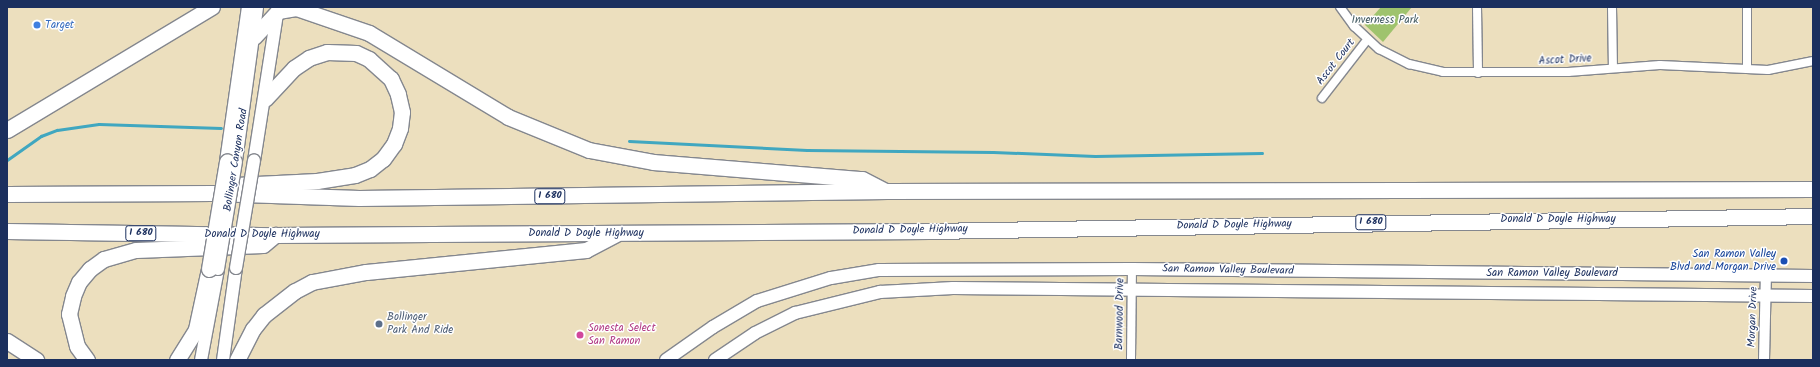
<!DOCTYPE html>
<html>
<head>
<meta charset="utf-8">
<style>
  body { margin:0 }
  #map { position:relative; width:1820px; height:367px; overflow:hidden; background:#ecdfbe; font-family:Kalam,sans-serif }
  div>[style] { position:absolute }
  .green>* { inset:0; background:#9fc36d }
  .stream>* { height:3px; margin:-1.5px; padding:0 1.5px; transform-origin:1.5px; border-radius:1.5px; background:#40a7c0 }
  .roads { filter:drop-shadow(1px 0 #84878e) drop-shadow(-1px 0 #84878e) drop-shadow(0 1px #84878e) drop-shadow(0 -1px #84878e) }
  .minor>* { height:8px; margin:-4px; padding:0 4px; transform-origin:4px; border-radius:4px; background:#fff }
  .tertiary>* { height:10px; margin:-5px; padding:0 5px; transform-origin:5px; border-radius:5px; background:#fff }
  .secondary>* { height:12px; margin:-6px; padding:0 6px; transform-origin:6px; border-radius:6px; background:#fff }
  .motorway>* { height:15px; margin:-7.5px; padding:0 7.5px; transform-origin:7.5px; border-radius:7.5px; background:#fff }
  .bridges { filter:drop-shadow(1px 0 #84878e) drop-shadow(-1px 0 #84878e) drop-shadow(0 1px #84878e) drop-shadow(0 -1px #84878e) }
  .secondary-bridge>* { height:12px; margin:-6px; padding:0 6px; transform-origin:6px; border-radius:6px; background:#fff }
  .motorway-bridge>* { height:15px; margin:-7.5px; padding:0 7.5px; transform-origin:7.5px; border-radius:7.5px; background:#fff }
  .dots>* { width:11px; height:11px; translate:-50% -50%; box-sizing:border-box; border:2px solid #fff; border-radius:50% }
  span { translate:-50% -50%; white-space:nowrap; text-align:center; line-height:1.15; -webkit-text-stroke:3px #fff; paint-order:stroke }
  .shield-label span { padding:1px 3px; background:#fff; border:1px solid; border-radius:3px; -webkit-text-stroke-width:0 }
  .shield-label { font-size:10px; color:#1b2f5e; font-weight:700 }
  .park-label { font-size:11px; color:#435b62 }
  .shop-label { font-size:11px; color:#366cbe }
  .left { translate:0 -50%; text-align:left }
  .street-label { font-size:11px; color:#1b2f5e }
  .transit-label { font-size:11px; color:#164399 }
  .right { translate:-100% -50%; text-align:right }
  .service-label { font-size:11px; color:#4e5e75 }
  .hotel-label { font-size:11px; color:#b23c85 }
  .frame { position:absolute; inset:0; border:8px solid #1b2f5e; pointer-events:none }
</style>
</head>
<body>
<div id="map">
  <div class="green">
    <div style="clip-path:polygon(1381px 7px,1412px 7px,1383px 42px,1365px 25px)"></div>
  </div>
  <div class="stream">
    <div style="left:629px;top:141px;width:178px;rotate:2.9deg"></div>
    <div style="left:807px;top:150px;width:186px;rotate:0.6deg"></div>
    <div style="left:993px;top:152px;width:102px;rotate:2.2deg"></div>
    <div style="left:1095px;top:156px;width:167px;rotate:-1deg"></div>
    <div style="left:7px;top:160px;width:42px;rotate:-35.2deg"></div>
    <div style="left:41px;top:136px;width:17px;rotate:-21deg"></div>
    <div style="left:57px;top:130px;width:42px;rotate:-8.1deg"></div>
    <div style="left:99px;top:124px;width:122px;rotate:1.9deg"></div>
  </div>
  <div class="roads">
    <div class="minor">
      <div style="left:1340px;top:7px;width:24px;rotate:54deg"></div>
      <div style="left:1354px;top:26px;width:34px;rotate:43deg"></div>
      <div style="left:1379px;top:49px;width:34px;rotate:27deg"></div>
      <div style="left:1409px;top:64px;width:35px;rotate:13deg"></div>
      <div style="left:1443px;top:72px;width:125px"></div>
      <div style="left:1568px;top:72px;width:92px;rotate:-4.4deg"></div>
      <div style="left:1660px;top:65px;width:108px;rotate:2.7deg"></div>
      <div style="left:1768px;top:70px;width:46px;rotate:-11.3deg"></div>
      <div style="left:1477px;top:7px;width:66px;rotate:89.1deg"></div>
      <div style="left:1612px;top:7px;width:61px;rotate:89.1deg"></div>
      <div style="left:1747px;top:7px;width:62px;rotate:90deg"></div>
      <div style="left:1322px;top:98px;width:73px;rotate:-52.2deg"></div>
      <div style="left:1131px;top:360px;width:91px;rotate:-89.4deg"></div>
    </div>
    <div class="tertiary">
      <div style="left:1764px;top:360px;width:86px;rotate:-88.7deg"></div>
    </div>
    <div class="secondary">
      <div style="left:236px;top:161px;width:155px;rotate:-82.2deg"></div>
      <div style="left:254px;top:161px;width:155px;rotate:-81.1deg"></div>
      <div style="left:201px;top:360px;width:93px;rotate:-79.4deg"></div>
      <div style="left:223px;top:360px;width:93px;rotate:-82deg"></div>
      <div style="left:666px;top:360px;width:57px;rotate:-35.1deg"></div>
      <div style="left:713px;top:327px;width:51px;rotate:-30.6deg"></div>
      <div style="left:757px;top:301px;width:77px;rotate:-17.3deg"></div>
      <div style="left:831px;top:278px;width:49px;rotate:-9.5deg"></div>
      <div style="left:879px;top:270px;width:253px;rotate:-0.2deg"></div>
      <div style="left:1132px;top:269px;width:681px;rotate:0.59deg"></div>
      <div style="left:715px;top:360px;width:48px;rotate:-34deg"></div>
      <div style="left:755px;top:333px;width:45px;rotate:-26.6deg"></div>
      <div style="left:795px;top:313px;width:88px;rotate:-13.9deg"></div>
      <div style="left:880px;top:292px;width:73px;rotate:-3.1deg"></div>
      <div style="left:953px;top:288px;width:860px;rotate:0.53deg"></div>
    </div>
    <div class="motorway">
      <div style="left:254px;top:37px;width:35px;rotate:-47deg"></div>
      <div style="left:278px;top:11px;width:18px;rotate:-9deg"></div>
      <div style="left:296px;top:8px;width:77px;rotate:18.9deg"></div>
      <div style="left:369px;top:33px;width:162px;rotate:31.1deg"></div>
      <div style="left:508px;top:117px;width:87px;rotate:22.2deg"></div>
      <div style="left:589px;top:150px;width:65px;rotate:10.6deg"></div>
      <div style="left:653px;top:162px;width:210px;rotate:4.7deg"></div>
      <div style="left:862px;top:179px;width:25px;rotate:27deg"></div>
      <div style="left:7px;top:130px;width:239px;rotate:-31deg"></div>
      <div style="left:227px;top:161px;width:156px;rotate:-81.9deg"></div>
      <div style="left:236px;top:185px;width:81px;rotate:-2.8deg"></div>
      <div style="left:317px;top:181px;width:38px;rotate:-9deg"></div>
      <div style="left:355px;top:175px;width:16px;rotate:-22deg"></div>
      <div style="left:370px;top:169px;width:16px;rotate:-38deg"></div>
      <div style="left:383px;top:159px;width:19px;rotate:-54deg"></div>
      <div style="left:394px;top:144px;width:17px;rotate:-69deg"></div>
      <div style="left:400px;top:128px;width:16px;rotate:-83deg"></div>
      <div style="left:402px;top:112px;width:18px;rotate:-103deg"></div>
      <div style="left:398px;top:94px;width:17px;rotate:-115deg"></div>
      <div style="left:391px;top:79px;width:30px;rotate:-138deg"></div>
      <div style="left:369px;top:59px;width:14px;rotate:-155deg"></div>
      <div style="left:356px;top:53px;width:29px;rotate:-178deg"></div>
      <div style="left:327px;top:52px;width:19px;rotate:162deg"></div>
      <div style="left:309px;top:58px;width:18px;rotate:146deg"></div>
      <div style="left:294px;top:68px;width:42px;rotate:133.1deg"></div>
      <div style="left:7px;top:194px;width:206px;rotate:-0.3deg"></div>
      <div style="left:213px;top:193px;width:146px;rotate:2deg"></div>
      <div style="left:359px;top:198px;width:528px;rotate:-0.76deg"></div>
      <div style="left:887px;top:191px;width:926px;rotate:-0.12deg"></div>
      <div style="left:7px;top:231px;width:268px;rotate:0.9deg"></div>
      <div style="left:275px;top:235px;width:654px;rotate:-0.35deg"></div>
      <div style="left:929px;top:231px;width:884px;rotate:-0.97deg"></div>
      <div style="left:7px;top:341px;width:35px;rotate:33deg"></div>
      <div style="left:87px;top:360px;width:17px;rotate:-126deg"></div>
      <div style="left:77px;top:346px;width:33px;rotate:-104deg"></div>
      <div style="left:69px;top:314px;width:18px;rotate:-77deg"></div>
      <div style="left:73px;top:296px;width:15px;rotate:-67deg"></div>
      <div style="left:79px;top:282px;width:17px;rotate:-50deg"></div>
      <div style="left:90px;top:269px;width:17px;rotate:-36deg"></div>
      <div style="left:104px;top:259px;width:33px;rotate:-16deg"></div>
      <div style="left:136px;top:250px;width:127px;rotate:-2.3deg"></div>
      <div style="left:263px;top:245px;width:16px;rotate:-40deg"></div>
      <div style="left:177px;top:360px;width:36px;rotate:-58deg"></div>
      <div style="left:196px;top:329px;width:61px;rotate:-77.8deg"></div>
      <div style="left:237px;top:360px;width:35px;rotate:-63deg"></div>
      <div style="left:253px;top:329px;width:18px;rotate:-52deg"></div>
      <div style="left:264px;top:315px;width:39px;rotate:-38deg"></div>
      <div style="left:295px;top:291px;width:19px;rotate:-28deg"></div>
      <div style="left:312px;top:282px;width:55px;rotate:-10.5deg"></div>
      <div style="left:366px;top:272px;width:221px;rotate:-5.7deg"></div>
      <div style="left:586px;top:250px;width:34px;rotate:-28deg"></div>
    </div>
  </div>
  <div class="bridges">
    <div class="secondary-bridge">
      <div style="left:236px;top:268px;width:109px;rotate:-80.5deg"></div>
      <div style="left:218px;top:269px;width:109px;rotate:-80.5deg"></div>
    </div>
    <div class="motorway-bridge">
      <div style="left:209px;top:269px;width:109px;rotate:-80.5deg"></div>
    </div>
  </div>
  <div class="dots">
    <div style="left:37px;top:25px;background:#3f7fe0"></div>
    <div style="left:1784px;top:261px;background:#1a4fb4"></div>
    <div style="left:379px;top:324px;background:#5c6f8a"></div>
    <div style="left:580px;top:335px;background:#d1479c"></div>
  </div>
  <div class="shield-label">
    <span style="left:550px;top:196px">I 680</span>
    <span style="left:1371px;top:222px">I 680</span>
    <span style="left:141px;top:233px">I 680</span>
  </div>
  <div class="park-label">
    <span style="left:1385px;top:20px">Inverness Park</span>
  </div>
  <div class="shop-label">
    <span class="left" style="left:45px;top:25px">Target</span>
  </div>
  <div class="street-label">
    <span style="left:1565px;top:60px;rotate:-3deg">Ascot Drive</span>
    <span style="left:1336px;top:62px;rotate:-52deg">Ascot Court</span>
    <span style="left:236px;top:160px;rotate:-81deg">Bollinger Canyon Road</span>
    <span style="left:1558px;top:219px">Donald D Doyle Highway</span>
    <span style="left:1234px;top:225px;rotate:-1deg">Donald D Doyle Highway</span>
    <span style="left:910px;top:230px;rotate:-1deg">Donald D Doyle Highway</span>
    <span style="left:586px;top:233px">Donald D Doyle Highway</span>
    <span style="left:262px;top:234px">Donald D Doyle Highway</span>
    <span style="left:1228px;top:270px;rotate:1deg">San Ramon Valley Boulevard</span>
    <span style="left:1552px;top:273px">San Ramon Valley Boulevard</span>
    <span style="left:1120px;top:314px;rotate:-89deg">Barnwood Drive</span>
    <span style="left:1753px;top:317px;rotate:-88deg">Morgan Drive</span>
  </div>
  <div class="transit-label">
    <span class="right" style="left:1776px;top:261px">San Ramon Valley<br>Blvd and Morgan Drive</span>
  </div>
  <div class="service-label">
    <span class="left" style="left:387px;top:324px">Bollinger<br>Park And Ride</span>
  </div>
  <div class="hotel-label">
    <span class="left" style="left:588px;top:335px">Sonesta Select<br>San Ramon</span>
  </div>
  <div class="frame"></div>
</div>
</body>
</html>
